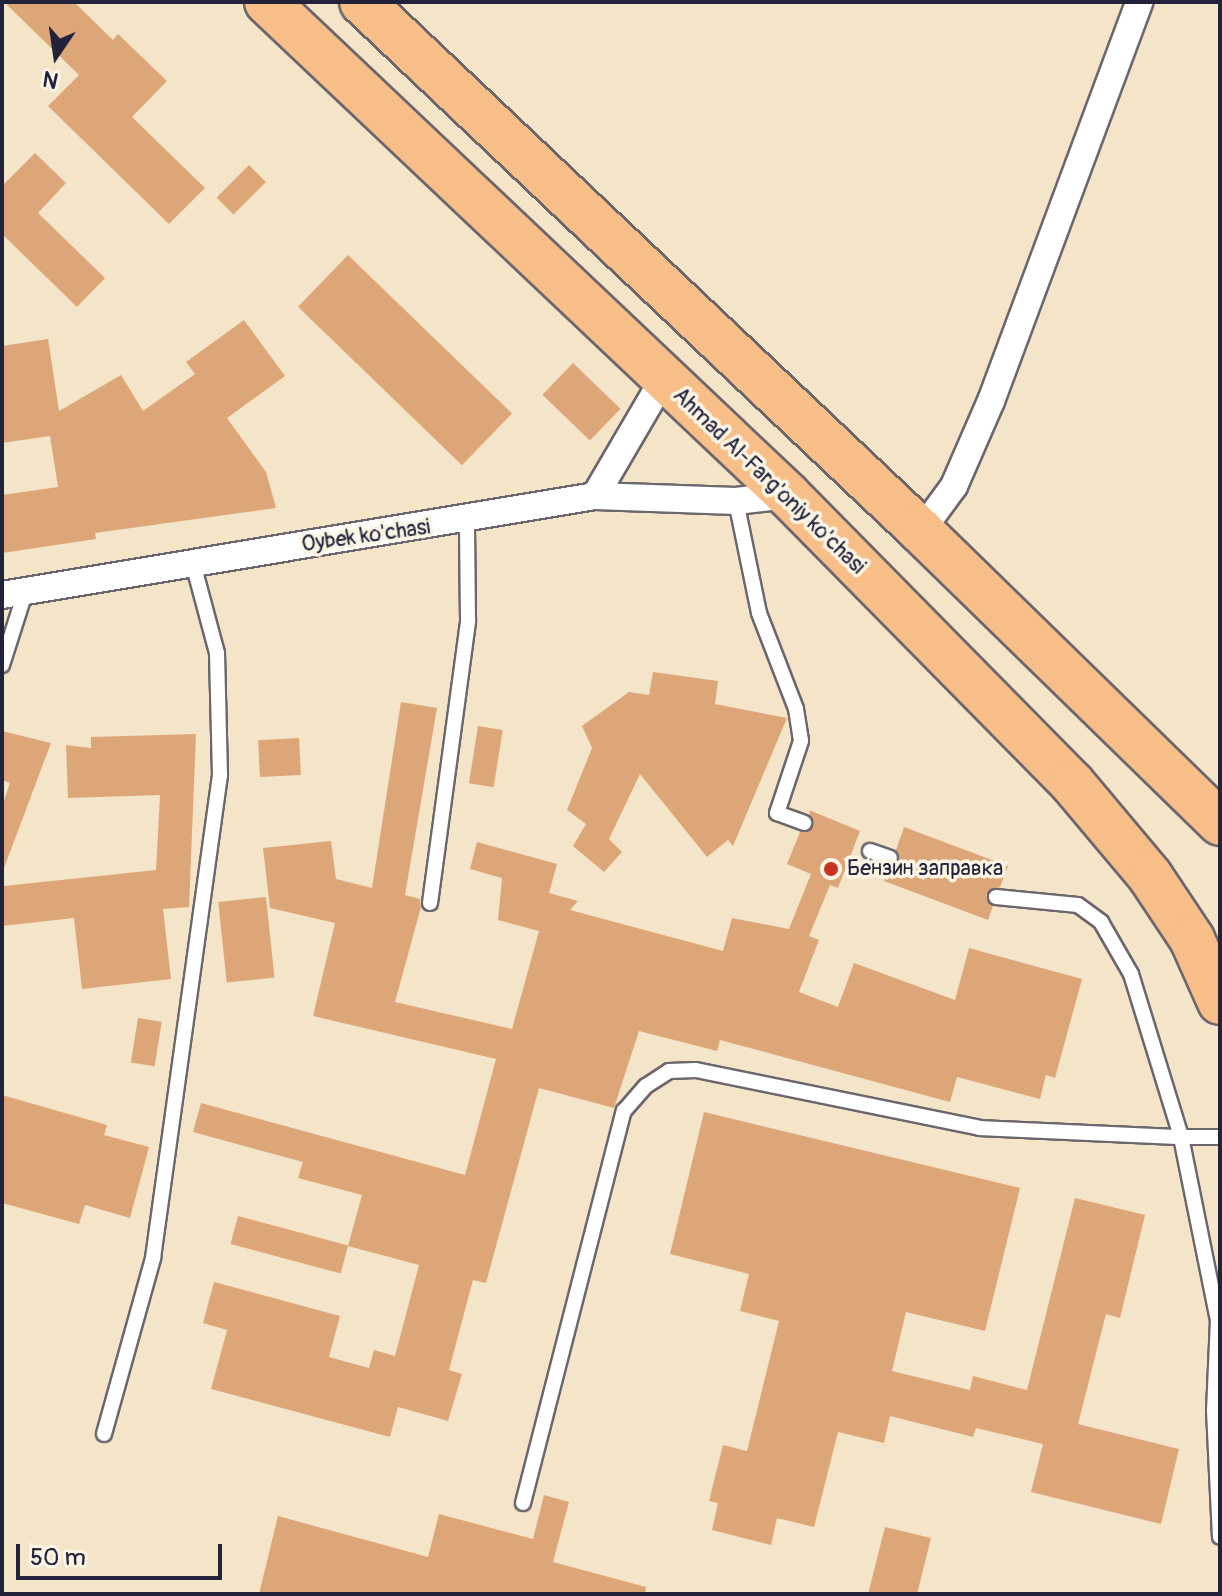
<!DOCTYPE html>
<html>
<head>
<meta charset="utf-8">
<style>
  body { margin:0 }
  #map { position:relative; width:1222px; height:1596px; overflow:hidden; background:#f4e5c9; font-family:Pangolin,sans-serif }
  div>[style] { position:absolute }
  .building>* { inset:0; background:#dda679; transform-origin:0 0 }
  .roads { filter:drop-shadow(2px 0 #6c666d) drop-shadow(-2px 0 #6c666d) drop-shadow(0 2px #6c666d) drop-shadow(0 -2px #6c666d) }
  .service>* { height:14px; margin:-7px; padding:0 7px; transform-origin:7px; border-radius:7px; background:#fff }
  .minor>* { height:26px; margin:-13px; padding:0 13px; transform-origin:13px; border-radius:13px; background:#fff }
  .trunk>* { height:44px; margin:-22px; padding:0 22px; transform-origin:22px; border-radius:22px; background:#f7be88 }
  .dots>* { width:22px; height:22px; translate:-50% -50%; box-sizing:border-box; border:4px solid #fcf5e5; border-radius:50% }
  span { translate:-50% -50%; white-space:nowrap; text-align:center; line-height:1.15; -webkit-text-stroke:7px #fcf5e5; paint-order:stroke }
  .street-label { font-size:22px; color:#22223b }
  .poi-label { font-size:22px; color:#22223b }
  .left { translate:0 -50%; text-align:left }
  .frame { position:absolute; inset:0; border:4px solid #22223b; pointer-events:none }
  .north { position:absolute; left:16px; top:16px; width:80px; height:80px; -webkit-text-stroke:6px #fcf5e5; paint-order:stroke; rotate:193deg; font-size:22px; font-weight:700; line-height:32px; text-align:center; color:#22223b }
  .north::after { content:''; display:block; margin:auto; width:28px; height:36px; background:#22223b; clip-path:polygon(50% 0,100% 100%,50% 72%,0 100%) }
  .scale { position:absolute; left:16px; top:1544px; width:206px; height:36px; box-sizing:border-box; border:4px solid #22223b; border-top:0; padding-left:10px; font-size:24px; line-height:28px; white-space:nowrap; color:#22223b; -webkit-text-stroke:6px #fcf5e5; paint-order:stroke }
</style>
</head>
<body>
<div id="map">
  <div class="building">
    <div style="clip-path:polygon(4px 2px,74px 2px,113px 40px,118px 34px,167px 81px,132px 117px,205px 188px,169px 224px,48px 106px,79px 75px)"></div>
    <div style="clip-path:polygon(35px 153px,66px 183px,38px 213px,105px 278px,77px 307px,2px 234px,2px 186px)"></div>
    <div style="left:249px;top:165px;width:24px;height:46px;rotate:45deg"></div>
    <div style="left:348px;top:255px;width:228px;height:72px;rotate:44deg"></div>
    <div style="clip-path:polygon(244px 320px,285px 376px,227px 418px,266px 472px,276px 508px,95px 533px,96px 539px,2px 553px,2px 495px,58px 487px,50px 436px,2px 443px,2px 346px,48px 339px,59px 411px,121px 375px,143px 411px,195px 374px,186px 362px)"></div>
    <div style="left:573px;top:363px;width:66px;height:44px;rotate:44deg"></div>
    <div style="clip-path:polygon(653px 672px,718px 681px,715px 704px,787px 718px,733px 846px,728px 840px,707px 857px,640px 774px,609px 839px,622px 852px,604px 872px,573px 846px,586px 824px,567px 810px,592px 748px,582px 726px,629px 692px,649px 695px)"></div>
    <div style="clip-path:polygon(401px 702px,437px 708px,405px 895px,420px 899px,421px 907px,395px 1002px,512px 1029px,539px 931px,498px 920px,502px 878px,470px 869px,477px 842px,557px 864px,549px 893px,578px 901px,570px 910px,723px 951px,732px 918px,789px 929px,811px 874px,787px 864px,800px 832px,813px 827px,809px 810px,860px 831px,838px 888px,830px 885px,809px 936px,819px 940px,799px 992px,838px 1007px,854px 963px,955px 1000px,969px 948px,1082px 979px,1055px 1078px,1046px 1075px,1040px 1099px,957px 1077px,950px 1102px,720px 1040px,717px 1051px,639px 1031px,614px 1108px,539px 1088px,486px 1283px,473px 1280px,449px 1370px,462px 1374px,448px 1421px,398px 1407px,390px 1437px,211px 1389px,227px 1330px,203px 1323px,214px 1282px,340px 1316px,329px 1357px,369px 1368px,374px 1350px,395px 1356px,419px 1265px,348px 1246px,362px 1195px,298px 1178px,303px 1162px,193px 1132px,201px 1103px,465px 1175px,496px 1059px,313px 1016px,335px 923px,270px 908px,263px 848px,331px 841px,336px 879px,372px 888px)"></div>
    <div style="left:478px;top:726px;width:25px;height:58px;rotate:9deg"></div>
    <div style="clip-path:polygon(2px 731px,51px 743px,4px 868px,2px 806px,10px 783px,2px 780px)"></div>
    <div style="clip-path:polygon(196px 734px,189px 907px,163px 909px,171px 979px,82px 989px,74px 918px,2px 926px,4px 886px,156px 870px,160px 795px,68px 798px,66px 745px,91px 748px,91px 737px)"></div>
    <div style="left:299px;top:738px;width:37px;height:41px;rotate:87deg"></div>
    <div style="clip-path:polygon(904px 827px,1008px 866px,1000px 887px,986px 895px,993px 906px,988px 920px,884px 881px,889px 868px,899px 862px,896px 850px)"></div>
    <div style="left:266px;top:897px;width:81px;height:48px;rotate:84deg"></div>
    <div style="left:138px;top:1018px;width:24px;height:45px;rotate:9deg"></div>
    <div style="clip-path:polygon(2px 1095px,107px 1125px,104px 1135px,149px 1147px,130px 1218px,85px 1205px,79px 1224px,2px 1203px)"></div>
    <div style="clip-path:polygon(704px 1112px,1020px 1188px,985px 1331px,906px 1312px,892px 1371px,970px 1390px,973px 1376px,1027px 1390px,1075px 1198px,1145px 1215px,1120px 1318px,1106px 1314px,1078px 1424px,1179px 1449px,1161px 1524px,1031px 1492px,1043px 1444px,976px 1428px,973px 1437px,890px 1416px,884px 1443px,838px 1432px,814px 1527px,777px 1518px,771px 1545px,712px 1530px,718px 1503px,709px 1501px,723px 1445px,747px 1451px,779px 1321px,740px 1311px,749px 1274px,670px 1254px)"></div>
    <div style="left:238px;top:1216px;width:114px;height:29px;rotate:15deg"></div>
    <div style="clip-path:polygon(544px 1495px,569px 1502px,553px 1562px,646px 1587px,645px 1594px,259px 1594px,278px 1516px,428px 1557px,439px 1514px,533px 1539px)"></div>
    <div style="clip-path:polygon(885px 1527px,931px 1538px,917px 1594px,868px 1594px)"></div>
  </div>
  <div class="roads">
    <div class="service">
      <div style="left:736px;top:501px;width:114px;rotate:78.4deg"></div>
      <div style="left:759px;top:613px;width:103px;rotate:68.9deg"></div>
      <div style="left:796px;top:709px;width:32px;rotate:81deg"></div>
      <div style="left:801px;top:741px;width:76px;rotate:108.4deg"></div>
      <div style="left:777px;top:813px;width:29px;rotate:20deg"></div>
      <div style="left:2px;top:665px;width:76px;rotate:-72.3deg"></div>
      <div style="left:870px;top:851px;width:21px;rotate:19deg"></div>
      <div style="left:996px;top:897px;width:82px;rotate:5.6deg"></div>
      <div style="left:1078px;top:905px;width:29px;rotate:36deg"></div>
      <div style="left:1101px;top:922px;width:60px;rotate:60deg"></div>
      <div style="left:1131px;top:974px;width:170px;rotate:72.9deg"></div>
      <div style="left:1181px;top:1137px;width:39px"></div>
      <div style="left:430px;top:903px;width:285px;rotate:-82.3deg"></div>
      <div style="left:468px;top:621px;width:100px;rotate:-90.6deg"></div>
      <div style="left:104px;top:1434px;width:183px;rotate:-74.4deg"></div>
      <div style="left:153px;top:1258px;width:487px;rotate:-82.1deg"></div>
      <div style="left:220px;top:776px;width:123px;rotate:-91.4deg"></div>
      <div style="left:217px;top:653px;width:96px;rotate:-105deg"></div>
      <div style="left:523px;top:1503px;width:405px;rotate:-75.6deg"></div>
      <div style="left:624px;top:1111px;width:33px;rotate:-49deg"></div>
      <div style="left:646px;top:1086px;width:27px;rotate:-33deg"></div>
      <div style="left:669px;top:1071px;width:27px;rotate:-2deg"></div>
      <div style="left:696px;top:1070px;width:290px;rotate:11.5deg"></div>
      <div style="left:980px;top:1128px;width:201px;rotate:2.6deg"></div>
      <div style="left:1181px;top:1137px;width:187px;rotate:78.6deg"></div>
      <div style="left:1218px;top:1320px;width:90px;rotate:92.5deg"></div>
      <div style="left:1214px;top:1410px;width:127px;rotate:87.3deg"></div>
    </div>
    <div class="minor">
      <div style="left:595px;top:496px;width:141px;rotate:2deg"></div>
      <div style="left:736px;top:501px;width:52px;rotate:-6.6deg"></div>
      <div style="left:921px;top:531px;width:56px;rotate:-53.7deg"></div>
      <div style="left:954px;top:486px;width:93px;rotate:-66.5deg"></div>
      <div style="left:991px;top:401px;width:426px;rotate:-69.6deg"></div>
      <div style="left:2px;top:595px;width:601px;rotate:-9.48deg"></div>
      <div style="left:595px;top:496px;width:137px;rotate:-59.7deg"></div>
    </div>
    <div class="trunk">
      <div style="left:267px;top:2px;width:717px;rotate:43.42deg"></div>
      <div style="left:788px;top:495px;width:404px;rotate:45.4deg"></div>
      <div style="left:1072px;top:783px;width:121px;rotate:50deg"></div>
      <div style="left:1150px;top:876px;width:76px;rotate:56.3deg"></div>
      <div style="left:1192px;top:939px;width:69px;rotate:66deg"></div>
      <div style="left:362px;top:2px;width:770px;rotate:43.42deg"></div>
      <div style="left:921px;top:531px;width:418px;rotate:44.3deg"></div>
    </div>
  </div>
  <div class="dots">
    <div style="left:831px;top:869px;background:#c8321e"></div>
  </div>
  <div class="street-label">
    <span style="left:769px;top:481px;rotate:44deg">Ahmad Al-Farg'oniy ko'chasi</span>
    <span style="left:366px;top:536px;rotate:-8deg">Oybek ko'chasi</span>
  </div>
  <div class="poi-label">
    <span class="left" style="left:847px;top:869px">Бензин заправка</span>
  </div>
  <div class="frame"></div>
  <div class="north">N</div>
  <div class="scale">50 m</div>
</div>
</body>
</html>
